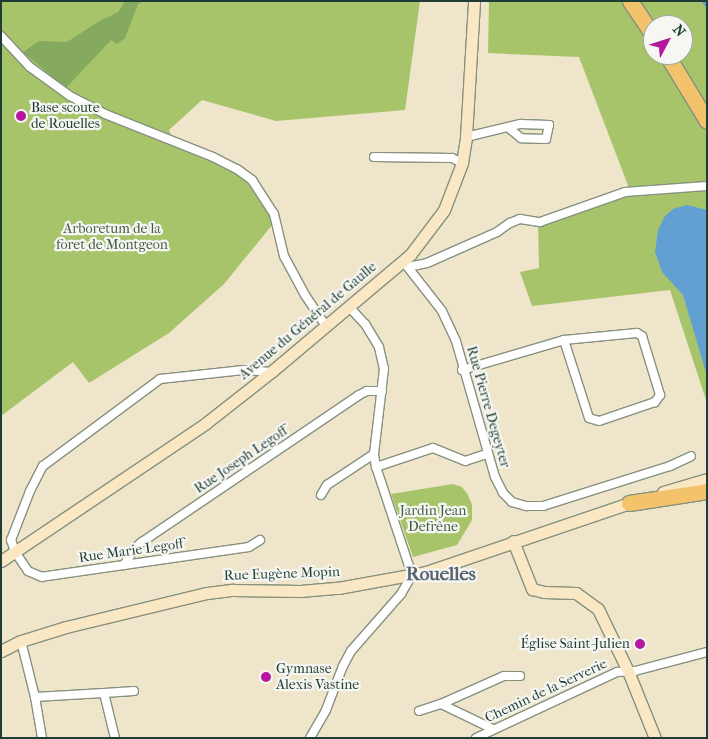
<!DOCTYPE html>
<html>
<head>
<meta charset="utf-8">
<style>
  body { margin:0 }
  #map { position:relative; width:708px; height:739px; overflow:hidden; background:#eee5ca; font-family:"IM FELL French Canon",serif }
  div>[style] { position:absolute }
  .green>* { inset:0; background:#a7c46b }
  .forest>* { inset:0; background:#85aa5f }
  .water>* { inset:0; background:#629fd3 }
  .stream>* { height:2.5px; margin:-1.25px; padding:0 1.25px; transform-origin:1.25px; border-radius:1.25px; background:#629fd3 }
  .roads { filter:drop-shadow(1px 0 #86917f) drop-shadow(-1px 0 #86917f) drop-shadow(0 1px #86917f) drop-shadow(0 -1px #86917f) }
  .street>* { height:8px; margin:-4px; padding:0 4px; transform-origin:4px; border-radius:4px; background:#fff }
  .secondary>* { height:11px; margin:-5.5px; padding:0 5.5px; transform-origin:5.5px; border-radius:5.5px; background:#fae7c3 }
  .highway>* { height:15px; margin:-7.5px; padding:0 7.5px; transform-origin:7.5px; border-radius:7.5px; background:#f2c36a }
  .dots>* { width:14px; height:14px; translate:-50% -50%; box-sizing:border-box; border:2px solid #f6f6f2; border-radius:50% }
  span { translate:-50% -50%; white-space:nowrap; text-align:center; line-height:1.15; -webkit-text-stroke:4.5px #f6f6f2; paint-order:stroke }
  .poi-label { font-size:14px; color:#1f3d34 }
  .left { translate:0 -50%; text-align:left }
  .right { translate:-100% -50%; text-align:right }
  .park-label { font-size:14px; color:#415f42 }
  .street-label { font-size:14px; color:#1f3d34 }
  .district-label { font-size:19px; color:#556470; font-weight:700 }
  .frame { position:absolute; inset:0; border:2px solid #1f3d34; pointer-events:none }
  .north { position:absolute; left:643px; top:15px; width:50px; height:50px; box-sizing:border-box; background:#f6f6f2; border:1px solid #a0aca6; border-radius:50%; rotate:50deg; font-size:14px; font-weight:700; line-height:20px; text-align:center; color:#1f3d34 }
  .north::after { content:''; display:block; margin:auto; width:18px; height:22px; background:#b5179e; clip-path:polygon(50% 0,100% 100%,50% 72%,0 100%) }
</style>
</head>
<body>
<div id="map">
  <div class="green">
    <div style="clip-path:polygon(1px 1px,420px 1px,405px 110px,276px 121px,202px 100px,169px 130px,172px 137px,222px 157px,249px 174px,261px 186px,277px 213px,272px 225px,224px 284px,169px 333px,89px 383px,73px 362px,1px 416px)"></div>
    <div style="clip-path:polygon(evenodd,489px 1px,707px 1px,707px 403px,670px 290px,532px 306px,520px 272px,539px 268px,538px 221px,629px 188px,579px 57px,488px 53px,489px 1px,653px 25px,683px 25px,683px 55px,653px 55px,653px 25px)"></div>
    <div style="clip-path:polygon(453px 484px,462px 487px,468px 495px,472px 505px,472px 520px,457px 545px,413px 557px,391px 494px)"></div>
  </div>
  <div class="forest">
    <div style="clip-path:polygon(125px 1px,145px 1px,138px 4px,125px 38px,117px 44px,111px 40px,66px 88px,23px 52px,39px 41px,67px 42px,98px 22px,118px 12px)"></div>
  </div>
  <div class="water">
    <div style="clip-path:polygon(687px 205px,707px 210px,707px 376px,683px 295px,662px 272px,655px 252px,658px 230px,665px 216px,673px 209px)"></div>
  </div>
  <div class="stream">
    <div style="left:703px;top:1px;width:6px;rotate:51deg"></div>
  </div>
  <div class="roads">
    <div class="street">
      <div style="left:1px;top:36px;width:42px;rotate:46.9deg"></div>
      <div style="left:30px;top:67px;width:49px;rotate:35.9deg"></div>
      <div style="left:70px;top:96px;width:39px;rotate:27deg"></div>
      <div style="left:105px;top:114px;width:116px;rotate:21.7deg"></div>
      <div style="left:213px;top:157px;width:27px;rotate:27deg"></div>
      <div style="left:237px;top:169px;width:19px;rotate:36deg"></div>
      <div style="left:252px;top:180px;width:40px;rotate:57.1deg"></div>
      <div style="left:274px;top:214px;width:43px;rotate:76.6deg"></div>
      <div style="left:284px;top:256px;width:44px;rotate:61.7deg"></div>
      <div style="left:305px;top:295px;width:37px;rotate:56deg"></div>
      <div style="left:466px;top:137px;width:56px;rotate:-13.5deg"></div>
      <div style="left:520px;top:124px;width:29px;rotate:2deg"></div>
      <div style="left:549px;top:125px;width:14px;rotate:102deg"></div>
      <div style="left:546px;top:139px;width:25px;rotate:-178deg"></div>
      <div style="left:521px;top:138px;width:14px;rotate:-141deg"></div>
      <div style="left:374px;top:157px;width:78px;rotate:0.7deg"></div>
      <div style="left:452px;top:158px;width:11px;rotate:27deg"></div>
      <div style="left:403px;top:261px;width:63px;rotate:52deg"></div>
      <div style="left:442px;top:311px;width:33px;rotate:65deg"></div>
      <div style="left:456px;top:341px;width:141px;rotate:74deg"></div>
      <div style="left:495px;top:477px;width:18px;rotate:63deg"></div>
      <div style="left:503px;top:493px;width:13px;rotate:45deg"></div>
      <div style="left:512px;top:502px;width:15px;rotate:16deg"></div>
      <div style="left:526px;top:506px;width:17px"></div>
      <div style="left:543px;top:506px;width:133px;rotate:-17.5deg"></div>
      <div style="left:670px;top:466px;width:23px;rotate:-25deg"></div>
      <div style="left:408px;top:267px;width:19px;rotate:-12deg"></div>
      <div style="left:427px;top:263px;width:77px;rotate:-23.9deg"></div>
      <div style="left:497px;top:232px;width:16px;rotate:-35deg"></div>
      <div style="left:510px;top:223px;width:11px;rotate:-22deg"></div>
      <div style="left:520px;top:219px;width:20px;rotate:9deg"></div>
      <div style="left:540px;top:222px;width:90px;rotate:-19.4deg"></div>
      <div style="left:625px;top:192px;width:82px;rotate:-4.2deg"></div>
      <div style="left:462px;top:370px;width:106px;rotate:-16.4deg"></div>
      <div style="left:564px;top:340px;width:73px;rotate:-5.5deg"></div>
      <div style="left:637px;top:333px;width:6px;rotate:31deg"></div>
      <div style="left:642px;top:336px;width:62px;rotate:73deg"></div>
      <div style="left:660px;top:395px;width:9px;rotate:126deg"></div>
      <div style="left:655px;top:402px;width:59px;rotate:161.3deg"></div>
      <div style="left:599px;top:421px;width:10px;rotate:-163deg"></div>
      <div style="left:589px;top:418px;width:82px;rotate:-107.8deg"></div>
      <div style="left:376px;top:467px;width:60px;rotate:-18.4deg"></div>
      <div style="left:433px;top:448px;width:35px;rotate:22deg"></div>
      <div style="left:465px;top:461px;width:23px;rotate:-18deg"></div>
      <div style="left:321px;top:495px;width:12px;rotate:-59deg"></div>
      <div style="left:327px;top:485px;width:56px;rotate:-33.4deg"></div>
      <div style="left:260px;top:540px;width:13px;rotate:148deg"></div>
      <div style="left:249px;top:547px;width:209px;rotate:171.8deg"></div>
      <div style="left:42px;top:577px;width:15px;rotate:-157deg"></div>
      <div style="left:28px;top:571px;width:23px;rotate:-124deg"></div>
      <div style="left:15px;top:552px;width:13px;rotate:-108deg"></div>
      <div style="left:11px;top:540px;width:53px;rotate:-68.8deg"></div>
      <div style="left:30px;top:491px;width:28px;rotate:-63deg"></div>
      <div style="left:43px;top:466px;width:146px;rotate:-36.6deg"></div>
      <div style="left:160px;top:379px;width:84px;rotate:-6.1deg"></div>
      <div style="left:244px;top:370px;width:27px;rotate:4deg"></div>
      <div style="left:124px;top:565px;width:20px;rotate:-57deg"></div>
      <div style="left:135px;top:548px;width:9px;rotate:-41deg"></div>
      <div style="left:142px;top:542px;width:262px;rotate:-34.1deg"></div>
      <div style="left:359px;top:395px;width:9px;rotate:-27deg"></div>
      <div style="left:367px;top:391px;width:15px"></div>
      <div style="left:21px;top:641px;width:58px;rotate:76deg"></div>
      <div style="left:35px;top:697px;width:69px;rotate:-3.3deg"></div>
      <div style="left:104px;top:693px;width:46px;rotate:76.3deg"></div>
      <div style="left:104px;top:693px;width:30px;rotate:-4deg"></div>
      <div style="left:35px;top:697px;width:42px;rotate:80.3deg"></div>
      <div style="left:441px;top:704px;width:69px;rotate:-24deg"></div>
      <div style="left:504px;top:676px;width:16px"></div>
      <div style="left:419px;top:711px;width:23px;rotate:-18deg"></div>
      <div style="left:441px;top:704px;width:58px;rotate:25.7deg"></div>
      <div style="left:310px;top:738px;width:32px;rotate:-60deg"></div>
      <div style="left:326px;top:710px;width:47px;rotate:-68.9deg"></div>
      <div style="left:343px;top:666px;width:17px;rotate:-62deg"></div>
      <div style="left:351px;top:651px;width:76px;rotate:-48.7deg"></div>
      <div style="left:401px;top:594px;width:22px;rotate:-60deg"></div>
      <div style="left:412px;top:575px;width:114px;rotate:-108.4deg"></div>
      <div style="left:376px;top:467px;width:13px;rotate:-99deg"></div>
      <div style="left:374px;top:454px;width:86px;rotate:-83.3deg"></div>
      <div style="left:384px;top:369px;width:23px;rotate:-103deg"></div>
      <div style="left:379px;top:347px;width:27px;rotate:-121deg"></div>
      <div style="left:365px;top:324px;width:23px;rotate:-133deg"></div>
      <div style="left:476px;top:738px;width:156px;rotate:-25.1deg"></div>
      <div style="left:617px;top:672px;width:18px;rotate:-3deg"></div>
      <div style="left:635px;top:671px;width:74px;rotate:-14.8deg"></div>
    </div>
    <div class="secondary">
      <div style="left:663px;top:492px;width:46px;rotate:-16.5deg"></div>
      <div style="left:513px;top:541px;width:52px;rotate:68.4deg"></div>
      <div style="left:532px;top:589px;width:12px;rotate:14deg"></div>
      <div style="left:544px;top:592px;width:32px;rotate:2deg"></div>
      <div style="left:576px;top:593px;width:27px;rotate:36deg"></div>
      <div style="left:598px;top:609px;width:69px;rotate:64.2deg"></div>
      <div style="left:628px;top:671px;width:72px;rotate:68.1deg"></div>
      <div style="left:1px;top:561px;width:247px;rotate:-33.9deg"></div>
      <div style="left:206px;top:423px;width:83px;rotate:-38.1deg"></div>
      <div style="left:271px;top:372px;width:182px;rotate:-40.1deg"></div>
      <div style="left:410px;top:255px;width:56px;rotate:-52.9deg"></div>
      <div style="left:444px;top:210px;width:50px;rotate:-69deg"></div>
      <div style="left:462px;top:163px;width:26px;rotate:-81deg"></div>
      <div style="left:466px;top:137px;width:136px;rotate:-86.6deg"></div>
      <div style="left:1px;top:651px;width:22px;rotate:-27deg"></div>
      <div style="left:21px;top:641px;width:47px;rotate:-17.3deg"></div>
      <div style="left:66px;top:627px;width:145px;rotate:-13.6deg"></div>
      <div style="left:207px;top:593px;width:26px;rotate:-7deg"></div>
      <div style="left:233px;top:590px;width:67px;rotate:0.9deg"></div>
      <div style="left:300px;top:591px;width:38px;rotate:-5deg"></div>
      <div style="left:338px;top:588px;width:89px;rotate:-10.3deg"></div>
      <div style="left:426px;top:572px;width:222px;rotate:-18.7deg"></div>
    </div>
    <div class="highway">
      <div style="left:630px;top:1px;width:41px;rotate:55.9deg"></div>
      <div style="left:667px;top:55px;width:77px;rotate:58.8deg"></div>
      <div style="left:629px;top:503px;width:79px;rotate:-8.7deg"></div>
    </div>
  </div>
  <div class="dots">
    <div style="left:21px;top:116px;background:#b5179e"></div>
    <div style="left:640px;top:644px;background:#b5179e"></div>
    <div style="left:266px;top:677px;background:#b5179e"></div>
  </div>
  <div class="poi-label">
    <span class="left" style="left:31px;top:116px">Base scoute<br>de Rouelles</span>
    <span class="right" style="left:630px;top:644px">Église Saint-Julien</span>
    <span class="left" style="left:276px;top:677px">Gymnase<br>Alexis Vastine</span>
  </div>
  <div class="park-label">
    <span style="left:112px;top:237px">Arboretum de la<br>foret de Montgeon</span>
    <span style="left:433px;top:519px">Jardin Jean<br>Defrêne</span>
  </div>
  <div class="street-label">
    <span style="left:308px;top:321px;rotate:-40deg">Avenue du Général de Gaulle</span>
    <span style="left:488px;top:407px;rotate:74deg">Rue Pierre Degeyter</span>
    <span style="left:241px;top:460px;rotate:-34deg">Rue Joseph Legoff</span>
    <span style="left:131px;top:551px;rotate:-8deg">Rue Marie Legoff</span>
    <span style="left:282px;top:574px;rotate:-2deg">Rue Eugène Mopin</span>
    <span style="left:546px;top:691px;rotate:-25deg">Chemin de la Serverie</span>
  </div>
  <div class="district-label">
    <span style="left:441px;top:575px">Rouelles</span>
  </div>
  <div class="frame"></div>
  <div class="north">N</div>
</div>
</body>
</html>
